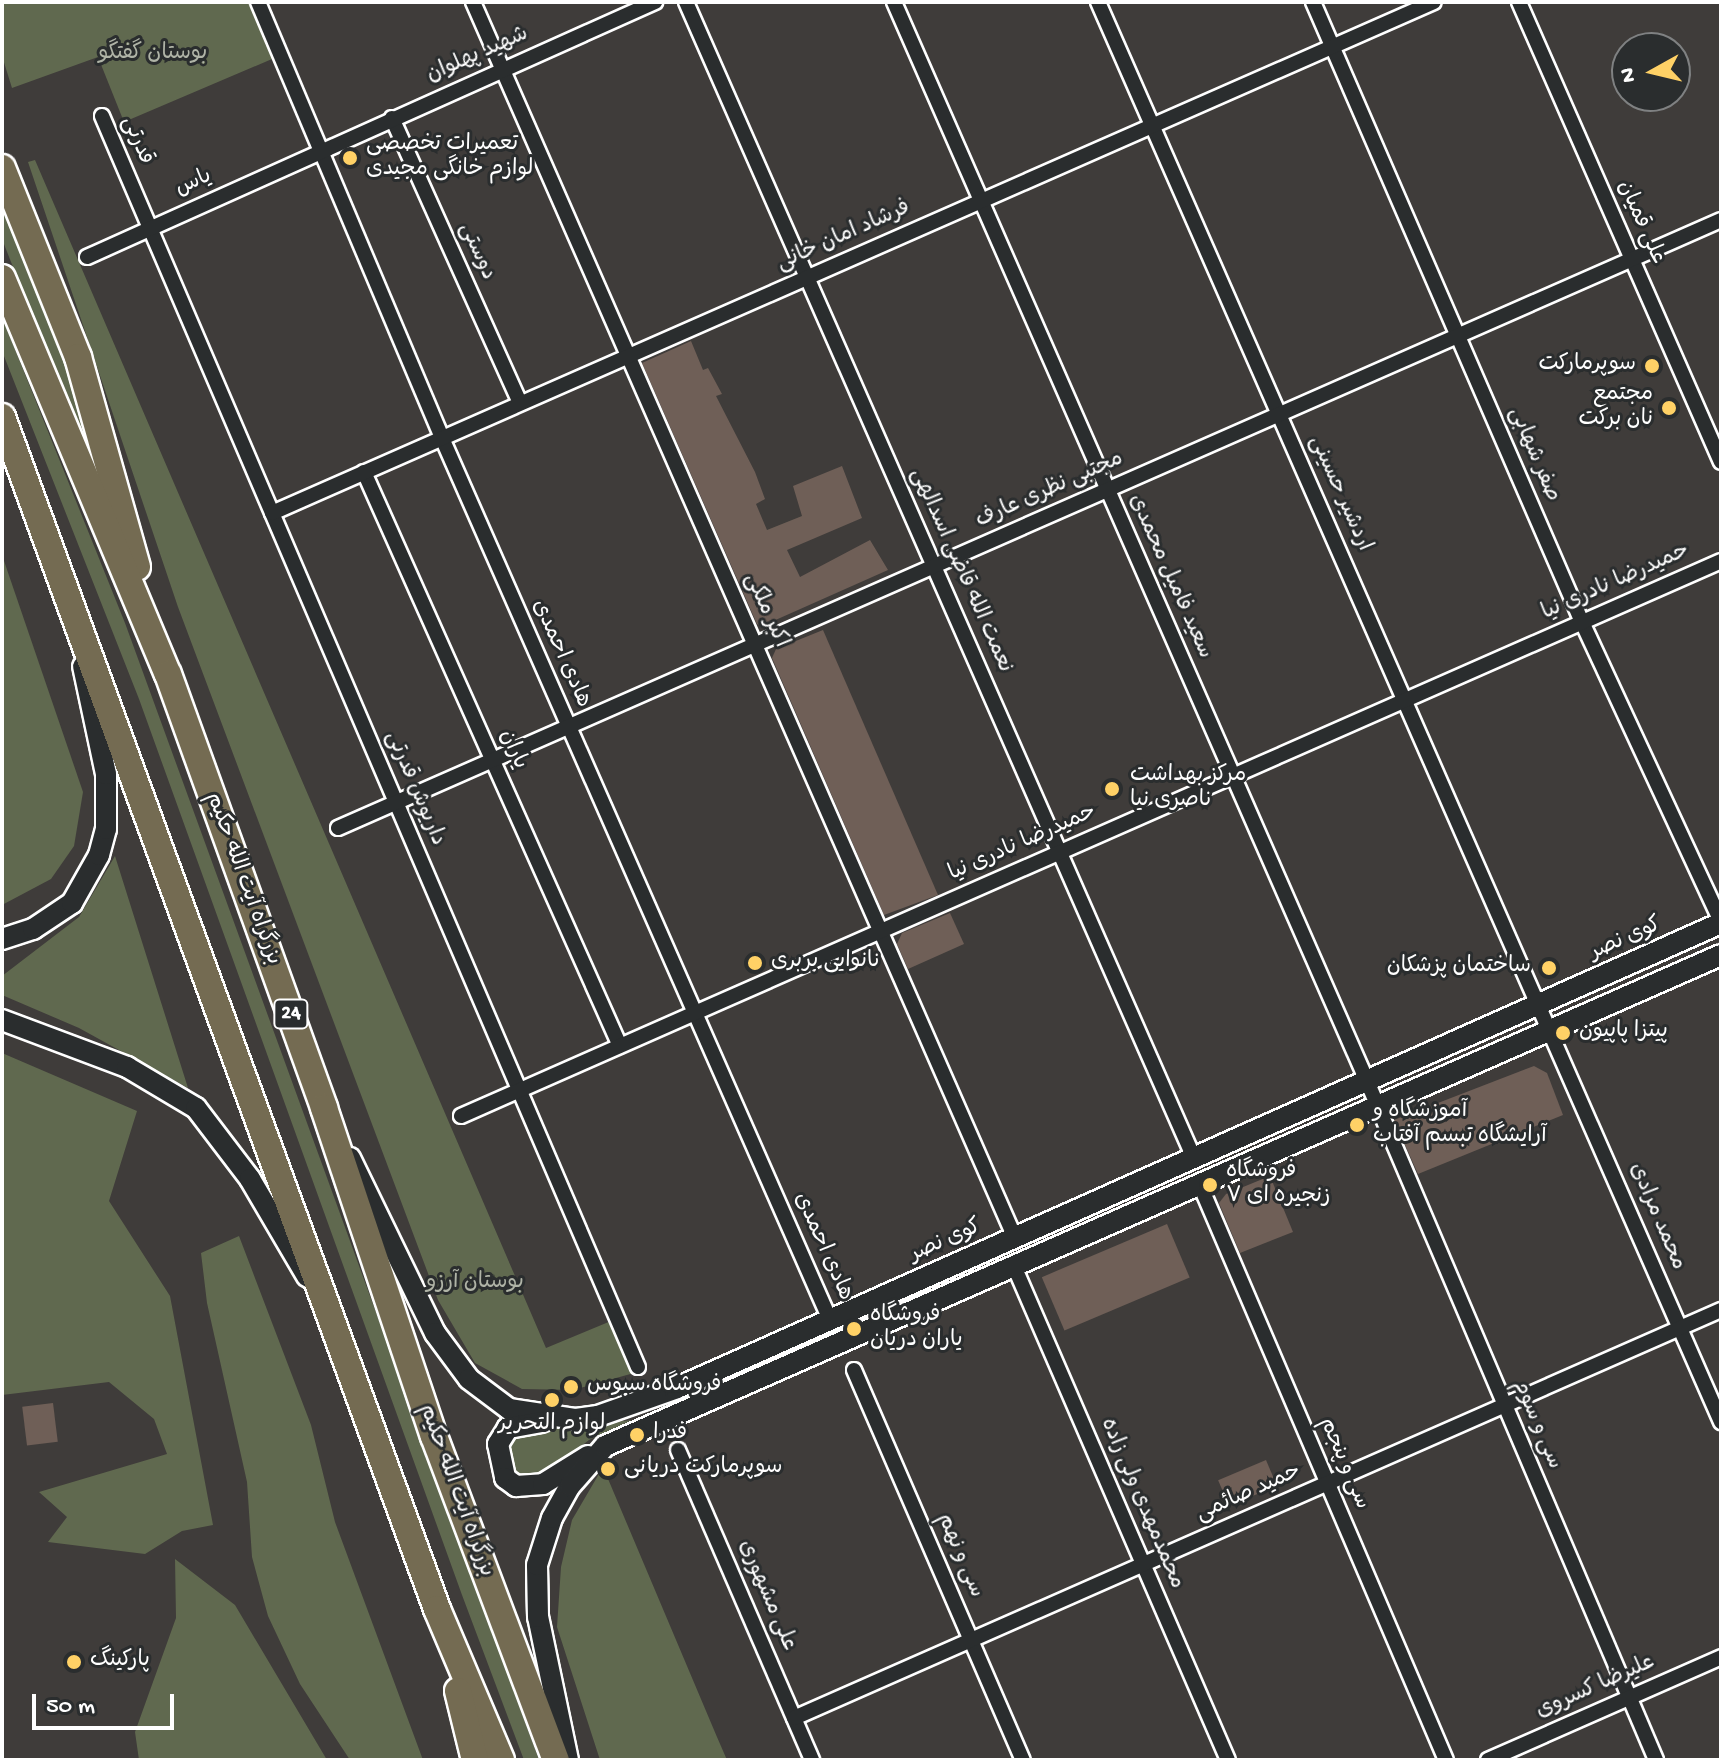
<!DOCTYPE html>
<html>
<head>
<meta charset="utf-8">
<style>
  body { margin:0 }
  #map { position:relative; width:1723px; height:1762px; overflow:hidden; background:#3f3c3a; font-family:"Gochi Hand","Playpen Sans Arabic",sans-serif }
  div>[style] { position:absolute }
  .green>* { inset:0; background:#60694f }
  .building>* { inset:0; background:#6f5f57; transform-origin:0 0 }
  .roads { filter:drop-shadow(2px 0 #fff) drop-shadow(-2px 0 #fff) drop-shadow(0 2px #fff) drop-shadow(0 -2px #fff) }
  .street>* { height:14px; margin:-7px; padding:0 7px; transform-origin:7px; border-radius:7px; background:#2a2d2e }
  .secondary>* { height:20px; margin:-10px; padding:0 10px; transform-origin:10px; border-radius:10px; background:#2a2d2e }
  .highway>* { height:26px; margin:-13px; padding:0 13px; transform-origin:13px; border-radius:13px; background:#746b52 }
  .dots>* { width:22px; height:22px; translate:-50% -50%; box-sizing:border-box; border:4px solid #2a2d2e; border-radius:50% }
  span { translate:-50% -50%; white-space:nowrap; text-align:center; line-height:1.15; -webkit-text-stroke:6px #2a2d2e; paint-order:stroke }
  .shield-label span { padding:2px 6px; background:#2a2d2e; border:2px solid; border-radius:6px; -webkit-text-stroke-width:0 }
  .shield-label { font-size:20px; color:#fff; font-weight:700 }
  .park-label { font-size:22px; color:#b0b4a7 }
  .street-label { font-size:22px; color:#fff }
  .poi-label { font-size:22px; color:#fff }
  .left { translate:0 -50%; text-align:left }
  .right { translate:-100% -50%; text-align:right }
  .frame { position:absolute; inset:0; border:4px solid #fff; pointer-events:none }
  .north { position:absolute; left:1611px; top:32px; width:80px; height:80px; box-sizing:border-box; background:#2a2d2e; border:2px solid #7f8182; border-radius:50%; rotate:262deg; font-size:22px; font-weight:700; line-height:32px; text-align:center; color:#fff }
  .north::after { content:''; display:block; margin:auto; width:28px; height:36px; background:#ffd166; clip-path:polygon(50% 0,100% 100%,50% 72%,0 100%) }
  .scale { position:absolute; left:32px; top:1694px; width:142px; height:36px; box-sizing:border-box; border:4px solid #fff; border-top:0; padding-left:10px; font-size:24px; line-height:28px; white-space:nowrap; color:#fff; -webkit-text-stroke:6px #2a2d2e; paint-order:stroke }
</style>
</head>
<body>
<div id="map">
  <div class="green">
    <div style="clip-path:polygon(2px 2px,251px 2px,272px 59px,124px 122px,98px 57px,12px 88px,2px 56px)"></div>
    <div style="clip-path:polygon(35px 160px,546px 1348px,611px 1321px,634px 1373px,573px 1390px,522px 1389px,475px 1363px,438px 1300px,178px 607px,28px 162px)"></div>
    <div style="clip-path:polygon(2px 192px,68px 357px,131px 568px,2px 239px)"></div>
    <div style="clip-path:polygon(2px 317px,125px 623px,539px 1760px,524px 1760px,462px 1595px,139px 699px,2px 351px)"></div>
    <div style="clip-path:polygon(2px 555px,83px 792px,74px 846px,51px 879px,2px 905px)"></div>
    <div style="clip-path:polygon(115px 856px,188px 1088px,79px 1028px,2px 995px,2px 976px,79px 917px)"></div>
    <div style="clip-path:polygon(2px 1053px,137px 1111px,109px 1201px,170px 1296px,213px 1525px,182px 1531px,145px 1554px,48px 1542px,67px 1517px,39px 1492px,167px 1454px,154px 1419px,109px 1382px,2px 1395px)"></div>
    <div style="clip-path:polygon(239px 1236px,311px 1425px,335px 1522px,423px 1760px,350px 1760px,300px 1684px,268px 1616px,252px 1557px,247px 1482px,207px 1303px,201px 1253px)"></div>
    <div style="clip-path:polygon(632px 1420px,589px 1440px,545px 1474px,521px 1476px,511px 1467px,509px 1445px,525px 1431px)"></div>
    <div style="clip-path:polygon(603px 1467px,717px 1737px,727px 1760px,600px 1760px,557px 1627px,561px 1567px,572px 1520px)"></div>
    <div style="clip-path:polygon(175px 1559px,235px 1605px,327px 1760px,139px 1760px,135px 1732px,176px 1618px)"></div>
  </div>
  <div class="building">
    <div style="clip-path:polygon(691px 341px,703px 370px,708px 368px,722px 394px,716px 396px,755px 472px,765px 499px,756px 504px,767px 530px,802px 516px,793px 486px,842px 466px,862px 518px,787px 550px,800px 577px,870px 540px,888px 570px,762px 626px,757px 624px,642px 363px)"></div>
    <div style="clip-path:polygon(823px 630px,938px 895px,884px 915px,772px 658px,776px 649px)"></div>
    <div style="clip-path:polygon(950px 913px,964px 944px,908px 969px,897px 944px,902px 933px)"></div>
    <div style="clip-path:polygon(1534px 1066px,1547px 1073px,1563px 1115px,1418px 1174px,1394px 1120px)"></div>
    <div style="clip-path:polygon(1270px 1176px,1293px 1232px,1240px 1253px,1219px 1203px,1226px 1194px)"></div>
    <div style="left:1167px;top:1224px;width:58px;height:136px;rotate:67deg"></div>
    <div style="left:53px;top:1403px;width:39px;height:31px;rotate:83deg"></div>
    <div style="left:1266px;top:1460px;width:28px;height:52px;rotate:67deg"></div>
  </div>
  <div class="roads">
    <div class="street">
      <div style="left:258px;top:2px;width:473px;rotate:67.1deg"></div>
      <div style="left:442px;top:438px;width:964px;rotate:66.25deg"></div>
      <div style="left:473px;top:2px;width:1350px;rotate:66.32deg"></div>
      <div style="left:686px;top:2px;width:1263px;rotate:66.28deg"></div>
      <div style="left:894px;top:2px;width:1178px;rotate:66.33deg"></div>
      <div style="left:1367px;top:1081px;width:738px;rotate:66.94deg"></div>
      <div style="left:1098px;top:2px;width:1551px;rotate:66.31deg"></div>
      <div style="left:1313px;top:2px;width:676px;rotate:66.55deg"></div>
      <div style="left:1582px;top:622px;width:331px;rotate:65.1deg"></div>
      <div style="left:1519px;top:2px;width:502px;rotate:66.29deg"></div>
      <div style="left:102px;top:116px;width:1361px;rotate:66.81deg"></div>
      <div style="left:392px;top:118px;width:312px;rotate:65.8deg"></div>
      <div style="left:87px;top:257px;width:623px;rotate:-24.18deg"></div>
      <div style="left:364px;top:472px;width:628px;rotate:65.96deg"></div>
      <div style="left:272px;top:513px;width:1269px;rotate:-23.74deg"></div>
      <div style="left:338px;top:828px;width:1511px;rotate:-23.73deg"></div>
      <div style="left:461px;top:1116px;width:1377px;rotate:-23.77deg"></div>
      <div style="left:1200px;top:1185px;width:625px;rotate:66.84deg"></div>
      <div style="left:1014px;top:1266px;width:538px;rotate:66.58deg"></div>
      <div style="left:854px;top:1370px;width:425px;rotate:66.6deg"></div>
      <div style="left:678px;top:1450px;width:338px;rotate:66.6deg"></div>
      <div style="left:794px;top:1718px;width:1013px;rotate:-23.76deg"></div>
      <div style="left:1488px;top:1760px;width:255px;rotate:-23.8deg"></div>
    </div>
    <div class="secondary">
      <div style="left:2px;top:939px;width:33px;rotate:-18deg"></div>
      <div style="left:33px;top:929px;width:47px;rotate:-33.7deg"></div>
      <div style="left:72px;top:903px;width:55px;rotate:-60.6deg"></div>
      <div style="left:99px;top:855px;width:27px;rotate:-75deg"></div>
      <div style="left:106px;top:829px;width:55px;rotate:-90deg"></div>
      <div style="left:106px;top:774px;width:110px;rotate:-102deg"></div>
      <div style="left:2px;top:1020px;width:134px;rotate:20.6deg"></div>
      <div style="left:127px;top:1067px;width:80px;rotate:30.7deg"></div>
      <div style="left:196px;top:1108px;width:89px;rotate:52.7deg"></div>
      <div style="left:250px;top:1179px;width:113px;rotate:59.6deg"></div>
      <div style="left:350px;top:1158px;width:195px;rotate:64.1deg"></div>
      <div style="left:435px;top:1333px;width:57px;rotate:53.5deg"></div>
      <div style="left:469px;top:1379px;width:50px;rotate:36.9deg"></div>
      <div style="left:509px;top:1409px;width:68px;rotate:8.5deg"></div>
      <div style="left:576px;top:1419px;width:22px;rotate:-8deg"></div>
      <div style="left:598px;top:1416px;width:84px;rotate:-19.5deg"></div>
      <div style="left:677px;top:1388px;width:1143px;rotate:-24.01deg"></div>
      <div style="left:542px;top:1422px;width:35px;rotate:170deg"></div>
      <div style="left:508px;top:1428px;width:19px;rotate:122deg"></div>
      <div style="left:498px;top:1444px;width:35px;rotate:78deg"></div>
      <div style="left:505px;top:1478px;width:14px;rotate:36deg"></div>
      <div style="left:516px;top:1486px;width:27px;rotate:-4deg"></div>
      <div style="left:543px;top:1484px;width:53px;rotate:-31.9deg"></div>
      <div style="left:568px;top:1760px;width:146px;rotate:-101.8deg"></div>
      <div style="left:538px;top:1617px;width:52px;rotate:-91.1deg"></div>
      <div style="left:537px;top:1565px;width:49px;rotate:-72.3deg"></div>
      <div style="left:552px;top:1518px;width:37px;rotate:-61deg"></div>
      <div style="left:570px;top:1486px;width:53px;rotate:-48.8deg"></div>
      <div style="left:605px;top:1446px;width:1219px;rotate:-23.75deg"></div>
    </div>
    <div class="highway">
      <div style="left:2px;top:168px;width:204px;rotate:68.1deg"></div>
      <div style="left:78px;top:357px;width:218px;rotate:74.3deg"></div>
      <div style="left:2px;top:278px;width:429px;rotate:67.3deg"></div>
      <div style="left:168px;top:674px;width:461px;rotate:70.2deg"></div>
      <div style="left:324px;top:1108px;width:346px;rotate:71.5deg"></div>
      <div style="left:434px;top:1436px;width:346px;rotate:69.4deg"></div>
      <div style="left:2px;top:417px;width:1269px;rotate:69.95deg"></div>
      <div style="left:437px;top:1609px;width:164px;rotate:67deg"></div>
      <div style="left:458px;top:1691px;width:71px;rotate:76.2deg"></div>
    </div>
  </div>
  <div class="dots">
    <div style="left:350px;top:158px;background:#ffd166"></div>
    <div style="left:1652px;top:366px;background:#ffd166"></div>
    <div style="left:1669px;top:408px;background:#ffd166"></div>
    <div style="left:1112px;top:789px;background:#ffd166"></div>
    <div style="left:755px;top:963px;background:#ffd166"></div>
    <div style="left:1549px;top:968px;background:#ffd166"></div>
    <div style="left:1563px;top:1033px;background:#ffd166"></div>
    <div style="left:1357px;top:1125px;background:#ffd166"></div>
    <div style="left:1210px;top:1185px;background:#ffd166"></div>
    <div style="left:854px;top:1329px;background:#ffd166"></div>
    <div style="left:571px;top:1387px;background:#ffd166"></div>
    <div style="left:552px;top:1400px;background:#ffd166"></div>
    <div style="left:637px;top:1435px;background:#ffd166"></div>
    <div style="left:608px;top:1469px;background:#ffd166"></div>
    <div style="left:74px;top:1662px;background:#ffd166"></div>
  </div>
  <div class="shield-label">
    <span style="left:291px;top:1014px">24</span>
  </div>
  <div class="park-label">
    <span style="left:153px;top:55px">بوستان گفتگو</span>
    <span style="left:475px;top:1284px">بوستان آرزو</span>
  </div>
  <div class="street-label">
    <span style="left:478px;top:56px;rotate:-24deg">شهید پهلوان</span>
    <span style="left:136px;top:141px;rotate:67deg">قدرتی</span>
    <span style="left:194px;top:184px;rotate:-24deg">یاس</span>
    <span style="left:1640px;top:223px;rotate:66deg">علی قمیان</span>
    <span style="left:844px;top:237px;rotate:-24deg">فرشاد امان خانی</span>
    <span style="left:476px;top:252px;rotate:66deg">دوستی</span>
    <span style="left:1533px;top:455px;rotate:67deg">صفر شهابی</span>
    <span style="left:1050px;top:491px;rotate:-24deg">مجتبی نظری عارف</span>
    <span style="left:1339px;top:494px;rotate:66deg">اردشیر حسینی</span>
    <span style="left:960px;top:571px;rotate:66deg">نعمت الله قاضی اسدالهی</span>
    <span style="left:1169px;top:577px;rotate:66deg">سعید فامیل محمدی</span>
    <span style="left:1616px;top:583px;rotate:-24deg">حمیدرضا نادری نیا</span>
    <span style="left:765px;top:611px;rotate:66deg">اکبر ملکی</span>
    <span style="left:560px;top:654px;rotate:66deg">هادی احمدی</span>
    <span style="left:512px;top:750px;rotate:66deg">یاران</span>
    <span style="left:414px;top:789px;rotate:67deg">داریوش قدرتی</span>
    <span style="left:1023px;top:844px;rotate:-24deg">حمیدرضا نادری نیا</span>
    <span style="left:242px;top:879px;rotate:70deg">بزرگراه آیت الله حکیم</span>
    <span style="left:1626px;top:940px;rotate:-24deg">کوی نصر</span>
    <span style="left:1656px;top:1217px;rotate:67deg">محمد مرادی</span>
    <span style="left:946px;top:1242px;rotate:-24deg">کوی نصر</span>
    <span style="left:822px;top:1247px;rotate:66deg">هادی احمدی</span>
    <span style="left:1536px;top:1425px;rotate:67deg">سی و سوم</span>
    <span style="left:1343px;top:1464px;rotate:67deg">سی و پنجم</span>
    <span style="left:455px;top:1491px;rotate:70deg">بزرگراه آیت الله حکیم</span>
    <span style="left:1249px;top:1494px;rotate:-24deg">حمید صائمی</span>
    <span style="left:1141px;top:1504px;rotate:67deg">محمدمهدی ولی زاده</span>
    <span style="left:959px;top:1556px;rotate:67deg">سی و نهم</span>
    <span style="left:766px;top:1596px;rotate:67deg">علی مشهوری</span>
    <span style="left:1596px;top:1688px;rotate:-24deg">علیرضا کسروی</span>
  </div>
  <div class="poi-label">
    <span class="left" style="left:366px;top:158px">تعمیرات تخصصی<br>لوازم خانگی مجیدی</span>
    <span class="right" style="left:1636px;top:366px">سوپرمارکت</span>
    <span class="right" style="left:1653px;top:408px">مجتمع<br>نان برکت</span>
    <span class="left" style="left:1130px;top:789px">مرکز بهداشت<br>ناصری نیا</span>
    <span class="left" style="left:771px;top:963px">نانوایی بربری</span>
    <span class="right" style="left:1531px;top:968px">ساختمان پزشکان</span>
    <span class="left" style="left:1579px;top:1033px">پیتزا پاپیون</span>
    <span class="left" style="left:1373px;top:1125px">آموزشگاه و<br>آرایشگاه تبسم آفتاب</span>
    <span class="left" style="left:1226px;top:1185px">فروشگاه<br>زنجیره ای ۷</span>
    <span class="left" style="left:870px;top:1329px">فروشگاه<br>یاران دریان</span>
    <span class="left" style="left:587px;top:1387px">فروشگاه سبوس</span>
    <span style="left:552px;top:1426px">لوازم التحریر</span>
    <span class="left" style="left:653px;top:1435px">فدرا</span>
    <span class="left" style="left:624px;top:1469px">سوپرمارکت دریانی</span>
    <span class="left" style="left:90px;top:1662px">پارکینگ</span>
  </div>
  <div class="frame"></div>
  <div class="north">N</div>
  <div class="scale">50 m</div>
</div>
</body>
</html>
